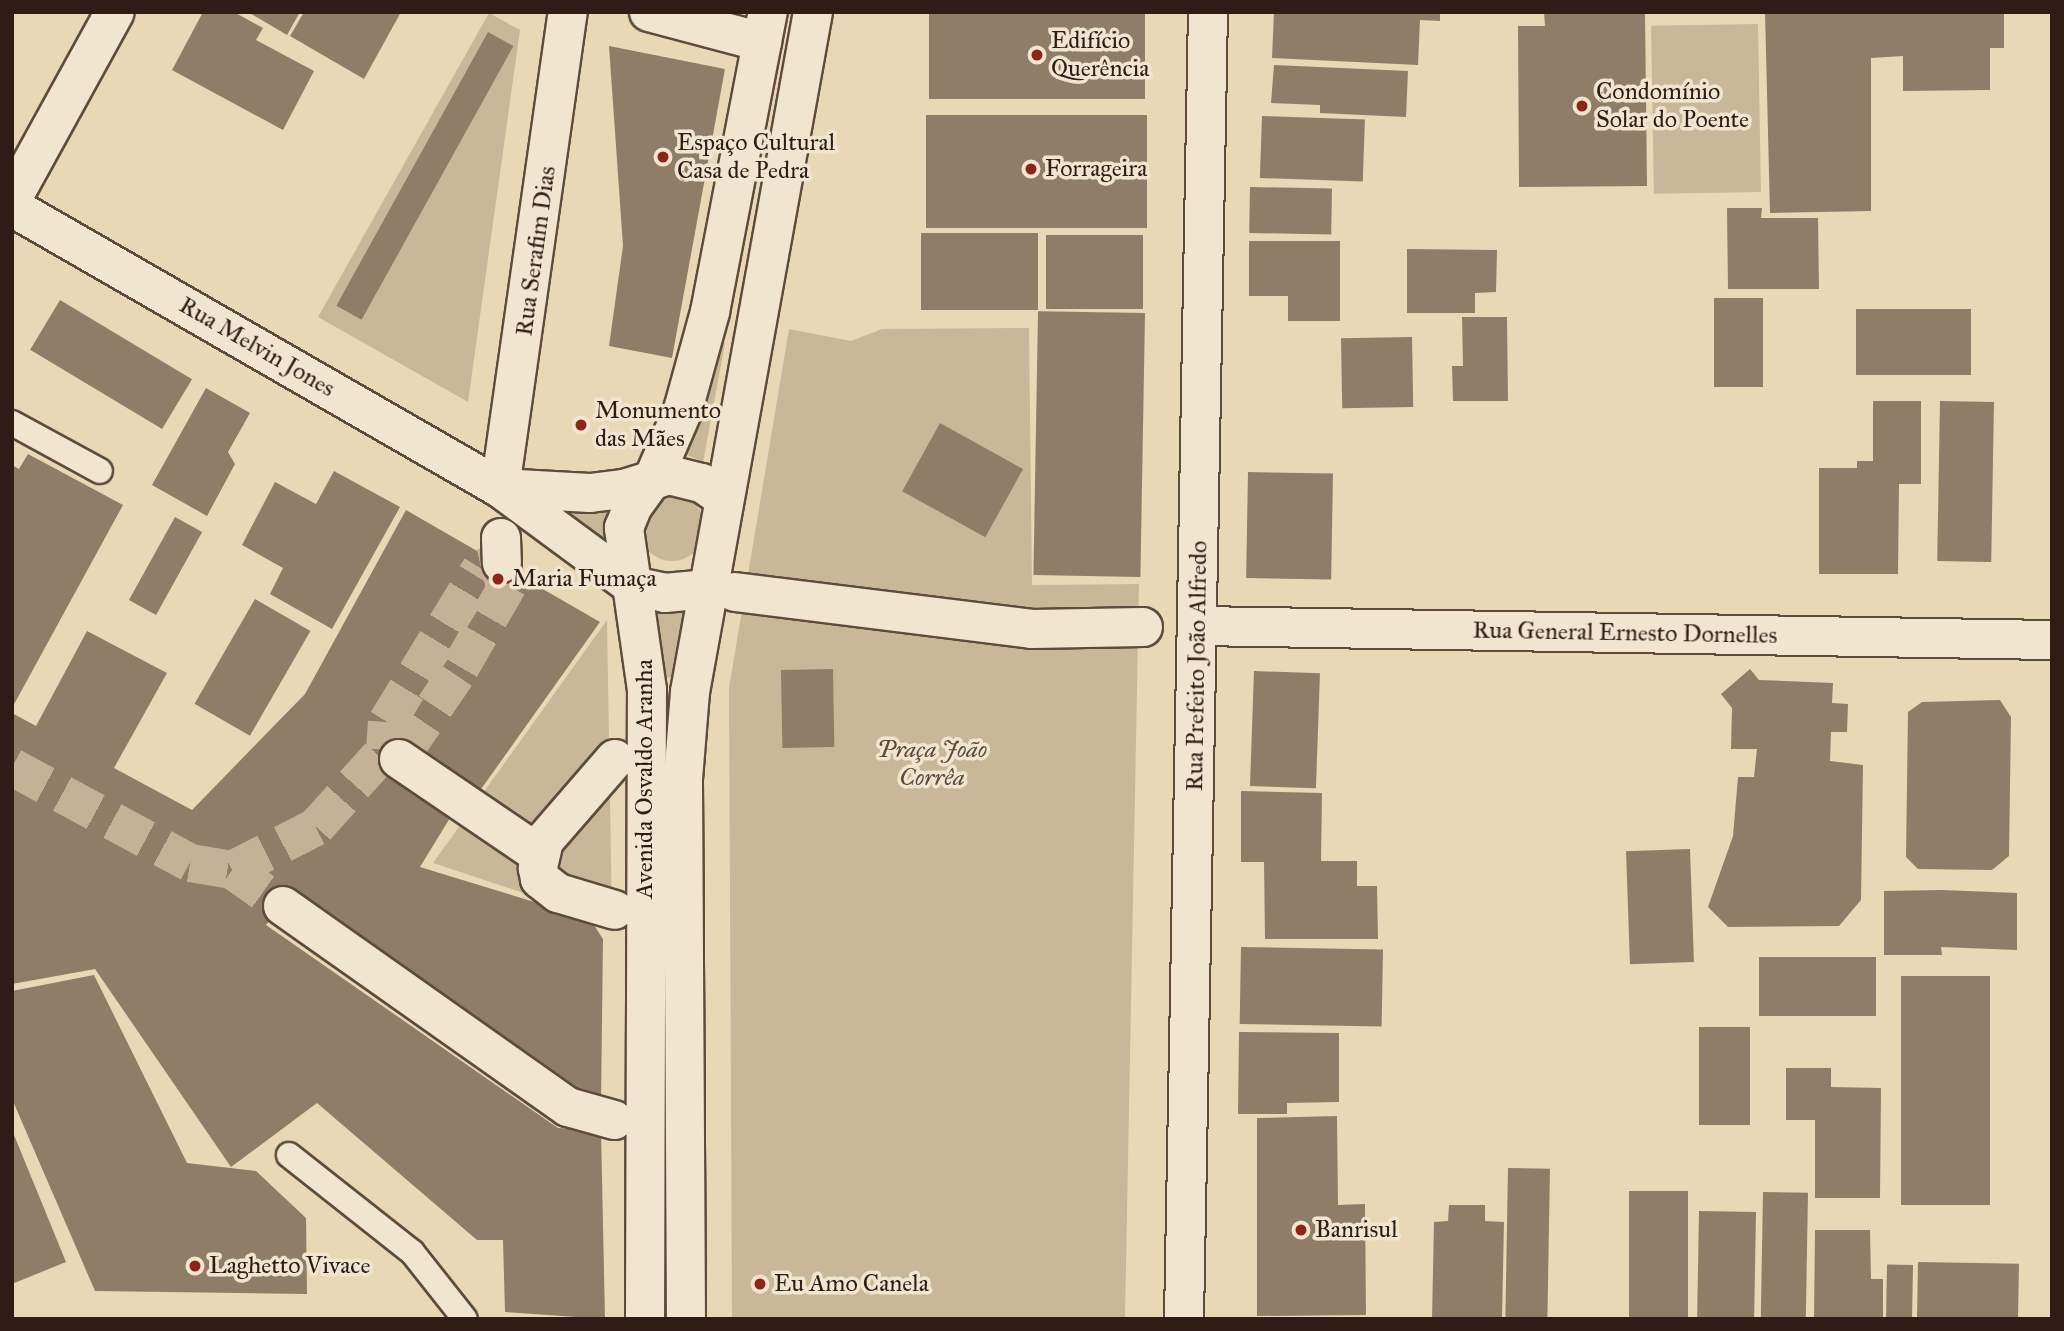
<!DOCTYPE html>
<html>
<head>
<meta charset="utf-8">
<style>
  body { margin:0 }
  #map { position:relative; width:2064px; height:1331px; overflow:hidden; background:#ead7b6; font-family:"IM FELL Great Primer",serif }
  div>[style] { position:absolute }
  .green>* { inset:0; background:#cab79a; transform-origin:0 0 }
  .round { border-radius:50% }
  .building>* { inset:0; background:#907d68; transform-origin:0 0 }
  .street-tunnel>* { height:38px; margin-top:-19px; transform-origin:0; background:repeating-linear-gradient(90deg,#c5b296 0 38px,transparent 0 57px) }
  .roads { filter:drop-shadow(2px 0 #5e4b3c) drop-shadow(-2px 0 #5e4b3c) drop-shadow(0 2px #5e4b3c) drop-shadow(0 -2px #5e4b3c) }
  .lane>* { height:24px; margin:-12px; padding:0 12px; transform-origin:12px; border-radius:12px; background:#f1e5d0 }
  .street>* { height:38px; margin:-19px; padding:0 19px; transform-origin:19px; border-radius:19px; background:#f1e5d0 }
  .secondary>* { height:38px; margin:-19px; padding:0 19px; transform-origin:19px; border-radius:19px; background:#f1e5d0 }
  .dots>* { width:19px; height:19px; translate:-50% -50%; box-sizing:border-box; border:4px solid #f1e5d0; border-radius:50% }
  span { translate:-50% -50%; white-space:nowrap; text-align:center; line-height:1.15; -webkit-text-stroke:7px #f1e5d0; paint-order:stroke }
  .poi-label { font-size:24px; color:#2f1c14 }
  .left { translate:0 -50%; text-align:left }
  .street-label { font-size:24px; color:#2f1c14 }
  .park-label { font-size:24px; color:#5e4a3c; font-style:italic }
  .frame { position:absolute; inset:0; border:14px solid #2f1c14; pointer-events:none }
</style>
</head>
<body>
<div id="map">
  <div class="green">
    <div style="clip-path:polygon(489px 13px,520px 30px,468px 402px,318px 317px)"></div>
    <div style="left:1758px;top:24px;width:168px;height:107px;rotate:89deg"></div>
    <div style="clip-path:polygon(1029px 328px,1032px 585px,1139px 584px,1125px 1319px,732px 1319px,729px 688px,789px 329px,851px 341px,882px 329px)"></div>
    <div style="clip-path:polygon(715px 341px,725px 343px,703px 462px,681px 452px)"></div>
    <div class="round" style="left:639px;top:495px;width:66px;height:66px"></div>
    <div style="clip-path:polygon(613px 504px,607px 560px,542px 507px)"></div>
    <div style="clip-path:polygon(651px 602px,687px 602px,675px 678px,662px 677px)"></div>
    <div style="clip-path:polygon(607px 620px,612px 922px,433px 863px)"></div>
  </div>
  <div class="building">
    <div style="clip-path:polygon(203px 12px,234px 12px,263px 28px,256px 40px,314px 71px,283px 130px,172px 70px)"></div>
    <div style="clip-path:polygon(248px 12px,300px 12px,287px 35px)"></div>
    <div style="clip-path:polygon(304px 12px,401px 12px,364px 79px,290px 36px)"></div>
    <div style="left:929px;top:12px;width:216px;height:87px"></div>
    <div style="clip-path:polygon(1274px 12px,1440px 12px,1440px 21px,1420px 20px,1418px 65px,1272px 58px)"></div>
    <div style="clip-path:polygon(1544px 12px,1645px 12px,1647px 186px,1519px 187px,1518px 26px,1545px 26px)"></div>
    <div style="clip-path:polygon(1765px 12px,2004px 12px,2004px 48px,1990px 48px,1990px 90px,1903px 91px,1903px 56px,1871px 58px,1871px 211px,1770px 213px)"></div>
    <div style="left:488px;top:32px;width:29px;height:313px;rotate:29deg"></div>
    <div style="clip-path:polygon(609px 46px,725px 69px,672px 358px,609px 346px,623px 246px)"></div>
    <div style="clip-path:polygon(1274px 65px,1408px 71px,1406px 117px,1320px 113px,1320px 105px,1271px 103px)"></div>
    <div style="left:1147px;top:115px;width:113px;height:221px;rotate:90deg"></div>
    <div style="left:1262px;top:116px;width:103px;height:62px;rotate:2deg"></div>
    <div style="left:1250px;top:187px;width:82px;height:46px;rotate:1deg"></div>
    <div style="clip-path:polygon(1727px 208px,1762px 208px,1761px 218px,1818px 218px,1819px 289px,1728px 289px)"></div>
    <div style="left:1038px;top:233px;width:77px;height:117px;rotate:90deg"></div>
    <div style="left:1046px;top:235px;width:97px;height:74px"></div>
    <div style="clip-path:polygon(1249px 241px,1340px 241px,1340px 321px,1288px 321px,1288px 296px,1249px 296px)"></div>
    <div style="clip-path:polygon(1407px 249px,1497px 250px,1496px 292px,1475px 293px,1475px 313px,1407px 313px)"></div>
    <div style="left:1714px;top:298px;width:49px;height:89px"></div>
    <div style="left:60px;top:300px;width:154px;height:58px;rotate:31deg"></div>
    <div style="left:1856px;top:309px;width:115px;height:66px"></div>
    <div style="left:1145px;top:313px;width:264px;height:107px;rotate:91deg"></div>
    <div style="clip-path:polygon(1462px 317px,1507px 317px,1508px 401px,1453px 401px,1452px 366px,1463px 366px)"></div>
    <div style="left:1412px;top:337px;width:70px;height:71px;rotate:89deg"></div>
    <div style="clip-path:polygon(206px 388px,250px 413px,228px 452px,235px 464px,207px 516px,152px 485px)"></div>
    <div style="clip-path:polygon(1873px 401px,1921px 401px,1921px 484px,1899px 484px,1898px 574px,1819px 574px,1819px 468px,1857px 468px,1857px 461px,1873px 461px)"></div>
    <div style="left:1940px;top:401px;width:54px;height:160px;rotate:1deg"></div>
    <div style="left:940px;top:423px;width:95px;height:78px;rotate:29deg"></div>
    <div style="clip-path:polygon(28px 454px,123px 505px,12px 708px,12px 465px,19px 469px)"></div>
    <div style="clip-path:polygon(334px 471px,400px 507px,332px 629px,270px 594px,283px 568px,242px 545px,275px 482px,316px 504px)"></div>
    <div style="left:1248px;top:472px;width:85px;height:106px;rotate:1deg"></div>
    <div style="clip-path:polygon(406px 510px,600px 622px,479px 792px,453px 813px,420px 867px,590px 919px,603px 939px,601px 1104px,296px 890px,266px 925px,558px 1128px,601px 1130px,605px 1319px,505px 1312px,503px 1240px,477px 1240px,317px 1103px,231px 1167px,95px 969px,12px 984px,12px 713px,36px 726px,87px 631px,167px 673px,114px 768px,192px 810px,305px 694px)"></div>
    <div style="left:175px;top:517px;width:31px;height:95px;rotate:29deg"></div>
    <div style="left:255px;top:599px;width:64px;height:121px;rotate:30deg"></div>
    <div style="left:833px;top:669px;width:78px;height:52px;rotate:89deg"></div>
    <div style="clip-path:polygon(1750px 669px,1759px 680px,1833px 683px,1832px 703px,1848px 704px,1847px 732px,1831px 732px,1830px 761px,1863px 765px,1861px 900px,1839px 926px,1728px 927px,1708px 907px,1733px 836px,1738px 777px,1754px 777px,1757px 749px,1731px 749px,1732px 708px,1721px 694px)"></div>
    <div style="left:1254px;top:671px;width:66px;height:115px;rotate:2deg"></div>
    <div style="clip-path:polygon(2000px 700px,2011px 717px,2009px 856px,1992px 870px,1918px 869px,1906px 857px,1908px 712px,1922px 702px)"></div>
    <div style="clip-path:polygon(1241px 791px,1322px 793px,1321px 861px,1357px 861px,1357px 886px,1377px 886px,1378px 939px,1265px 939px,1264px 862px,1241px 862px)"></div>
    <div style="left:1690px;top:849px;width:113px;height:64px;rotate:88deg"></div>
    <div style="clip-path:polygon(1942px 890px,2017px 893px,2017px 950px,1941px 947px,1942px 955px,1884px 955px,1884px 891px)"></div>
    <div style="left:1241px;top:947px;width:142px;height:77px;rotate:1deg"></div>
    <div style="left:1759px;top:957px;width:117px;height:59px"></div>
    <div style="clip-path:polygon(94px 975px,187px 1163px,256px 1171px,306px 1218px,307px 1294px,95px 1291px,12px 1099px,12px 991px)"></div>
    <div style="left:1901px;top:976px;width:89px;height:229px"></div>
    <div style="left:1699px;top:1027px;width:51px;height:98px"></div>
    <div style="clip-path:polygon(1239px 1032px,1339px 1033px,1339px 1102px,1287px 1103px,1287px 1114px,1238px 1114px)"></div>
    <div style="clip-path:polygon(1786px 1068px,1831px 1068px,1831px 1087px,1881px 1088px,1880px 1198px,1815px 1198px,1815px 1120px,1786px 1120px)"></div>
    <div style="clip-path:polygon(1337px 1116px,1338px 1205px,1365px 1204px,1366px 1315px,1257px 1316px,1257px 1118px)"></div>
    <div style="clip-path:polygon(12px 1130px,66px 1262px,12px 1284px)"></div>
    <div style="left:1508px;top:1168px;width:42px;height:151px;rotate:1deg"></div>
    <div style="left:1629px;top:1191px;width:59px;height:128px"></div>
    <div style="left:1763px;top:1192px;width:45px;height:127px;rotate:1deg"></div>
    <div style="clip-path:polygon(1449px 1205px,1485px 1205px,1485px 1221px,1504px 1222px,1502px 1319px,1432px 1319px,1434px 1222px,1448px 1221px)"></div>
    <div style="left:1699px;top:1211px;width:57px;height:108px;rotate:1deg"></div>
    <div style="clip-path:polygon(1815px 1230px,1870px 1230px,1871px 1279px,1883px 1279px,1883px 1319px,1814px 1319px)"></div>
    <div style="left:1918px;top:1262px;width:101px;height:57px;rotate:1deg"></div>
    <div style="left:1913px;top:1265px;width:54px;height:26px;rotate:91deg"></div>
  </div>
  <div class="street-tunnel">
    <div style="left:502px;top:563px;width:23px;rotate:75deg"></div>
    <div style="left:508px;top:585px;width:104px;rotate:120deg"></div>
    <div style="left:456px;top:675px;width:82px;rotate:124.1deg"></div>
    <div style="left:410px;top:743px;width:26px;rotate:164deg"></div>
    <div style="left:385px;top:750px;width:28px;rotate:-86deg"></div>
    <div style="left:387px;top:722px;width:180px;rotate:-58.6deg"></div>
    <div style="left:481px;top:568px;width:22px;rotate:-13deg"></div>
    <div style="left:12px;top:767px;width:202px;rotate:28.3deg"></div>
    <div style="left:190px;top:863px;width:43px;rotate:9.5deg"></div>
    <div style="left:232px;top:870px;width:62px;rotate:35.2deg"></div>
    <div style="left:232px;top:870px;width:94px;rotate:-27.1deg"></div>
    <div style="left:316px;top:827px;width:103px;rotate:-48.1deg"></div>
  </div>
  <div class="roads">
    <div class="lane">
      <div style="left:12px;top:423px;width:100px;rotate:28.6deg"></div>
      <div style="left:289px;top:1155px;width:157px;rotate:38.3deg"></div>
      <div style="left:412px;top:1252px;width:85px;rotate:51.7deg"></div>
    </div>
    <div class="street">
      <div style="left:649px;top:12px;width:117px;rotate:14.9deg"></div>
      <div style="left:500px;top:488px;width:481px;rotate:-81.9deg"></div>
      <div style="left:501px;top:538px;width:25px;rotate:88deg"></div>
      <div style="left:735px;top:592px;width:299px;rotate:7.1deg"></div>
      <div style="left:1032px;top:629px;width:111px;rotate:-1deg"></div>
      <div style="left:1198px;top:626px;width:854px;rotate:0.94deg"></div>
      <div style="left:399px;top:759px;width:169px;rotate:34.2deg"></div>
      <div style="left:615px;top:759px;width:108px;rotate:130.9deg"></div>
      <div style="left:544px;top:841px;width:28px;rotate:103deg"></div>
      <div style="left:538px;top:868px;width:11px;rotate:80deg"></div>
      <div style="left:540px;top:879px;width:23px;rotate:38deg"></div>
      <div style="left:558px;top:893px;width:59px;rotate:16.6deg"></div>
      <div style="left:283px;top:906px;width:349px;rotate:35.2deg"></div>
      <div style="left:568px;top:1107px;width:48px;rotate:15.8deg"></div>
      <div style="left:1184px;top:1319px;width:1307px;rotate:-88.95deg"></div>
    </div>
    <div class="secondary">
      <div style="left:12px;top:199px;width:213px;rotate:-61.2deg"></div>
      <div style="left:12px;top:207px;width:563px;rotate:29.93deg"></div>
      <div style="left:500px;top:488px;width:165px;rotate:36.4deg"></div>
      <div style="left:633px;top:586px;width:33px;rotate:12deg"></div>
      <div style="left:665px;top:593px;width:43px;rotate:-5.3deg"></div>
      <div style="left:500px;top:488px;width:90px;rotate:3.2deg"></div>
      <div style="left:590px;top:493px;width:34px;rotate:-7deg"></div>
      <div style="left:624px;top:489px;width:47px;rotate:-17.3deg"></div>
      <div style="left:669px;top:475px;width:34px;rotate:14deg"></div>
      <div style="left:702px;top:483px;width:24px;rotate:35deg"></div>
      <div style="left:645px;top:1319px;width:629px;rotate:-89.82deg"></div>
      <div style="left:647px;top:690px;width:164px;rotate:-98.1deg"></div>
      <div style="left:624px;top:528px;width:24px;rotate:-68deg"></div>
      <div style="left:633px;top:506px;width:36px;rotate:-54deg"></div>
      <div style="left:654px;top:477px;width:73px;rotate:-66.6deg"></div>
      <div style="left:683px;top:410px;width:102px;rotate:-74.6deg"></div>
      <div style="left:710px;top:312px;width:306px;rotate:-79.1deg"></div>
      <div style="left:686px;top:1319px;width:540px;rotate:-90.32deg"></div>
      <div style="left:683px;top:779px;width:87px;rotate:-85.4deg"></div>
      <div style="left:690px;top:692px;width:691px;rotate:-79.75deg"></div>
    </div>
  </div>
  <div class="dots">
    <div style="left:1037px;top:55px;background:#8f2418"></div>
    <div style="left:1582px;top:106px;background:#8f2418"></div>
    <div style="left:663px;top:157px;background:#8f2418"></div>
    <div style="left:1031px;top:169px;background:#8f2418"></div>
    <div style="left:581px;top:425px;background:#8f2418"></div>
    <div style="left:498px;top:579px;background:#8f2418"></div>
    <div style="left:1301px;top:1230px;background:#8f2418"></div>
    <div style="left:195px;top:1266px;background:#8f2418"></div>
    <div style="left:760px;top:1284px;background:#8f2418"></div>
  </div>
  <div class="poi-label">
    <span class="left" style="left:1051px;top:55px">Edifício<br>Querência</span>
    <span class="left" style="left:1596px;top:106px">Condomínio<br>Solar do Poente</span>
    <span class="left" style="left:677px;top:157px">Espaço Cultural<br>Casa de Pedra</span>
    <span class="left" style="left:1045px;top:169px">Forrageira</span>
    <span class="left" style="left:595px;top:425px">Monumento<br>das Mães</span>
    <span class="left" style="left:512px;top:579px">Maria Fumaça</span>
    <span class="left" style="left:1315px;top:1230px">Banrisul</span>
    <span class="left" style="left:209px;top:1266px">Laghetto Vivace</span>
    <span class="left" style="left:774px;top:1284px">Eu Amo Canela</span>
  </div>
  <div class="street-label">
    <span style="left:536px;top:251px;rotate:-82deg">Rua Serafim Dias</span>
    <span style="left:257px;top:347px;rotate:30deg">Rua Melvin Jones</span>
    <span style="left:1625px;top:633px;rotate:1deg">Rua General Ernesto Dornelles</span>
    <span style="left:1197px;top:666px;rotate:-89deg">Rua Prefeito João Alfredo</span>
    <span style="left:645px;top:779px;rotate:-90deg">Avenida Osvaldo Aranha</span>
  </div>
  <div class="park-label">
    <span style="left:932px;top:764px">Praça João<br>Corrêa</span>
  </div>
  <div class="frame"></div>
</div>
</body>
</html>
